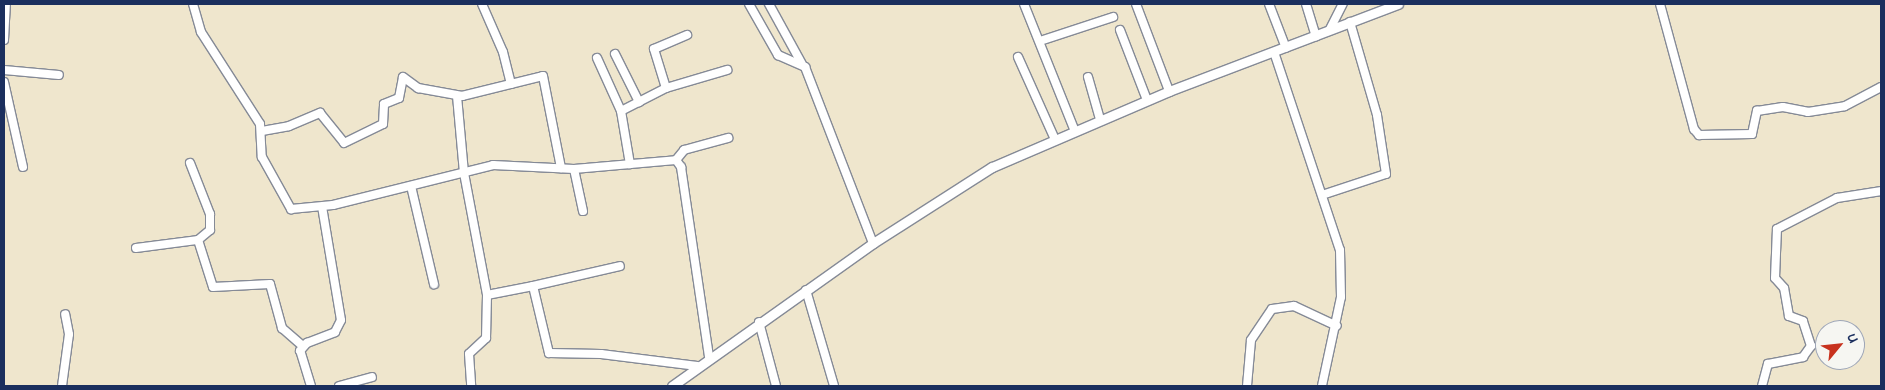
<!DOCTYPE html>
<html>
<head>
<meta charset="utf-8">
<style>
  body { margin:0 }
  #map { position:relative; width:1885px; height:390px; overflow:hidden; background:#efe6cd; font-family:"Architects Daughter",sans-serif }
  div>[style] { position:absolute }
  .roads { filter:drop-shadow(1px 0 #858a96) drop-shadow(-1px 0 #858a96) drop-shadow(0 1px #858a96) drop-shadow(0 -1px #858a96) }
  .minor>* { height:8px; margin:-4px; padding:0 4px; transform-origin:4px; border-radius:4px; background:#fff }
  .tertiary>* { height:9px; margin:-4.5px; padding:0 4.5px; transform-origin:4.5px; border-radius:4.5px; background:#fff }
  span { translate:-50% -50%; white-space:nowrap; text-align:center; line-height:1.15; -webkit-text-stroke:4px #f6f6f2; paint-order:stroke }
  .frame { position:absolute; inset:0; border:5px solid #1b2f5e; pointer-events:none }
  .north { position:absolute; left:1815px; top:320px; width:50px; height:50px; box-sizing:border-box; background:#f6f6f2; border:1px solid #9ea6b7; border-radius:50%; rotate:62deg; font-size:14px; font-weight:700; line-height:20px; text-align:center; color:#1b2f5e }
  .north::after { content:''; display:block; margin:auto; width:18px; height:22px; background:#c8321e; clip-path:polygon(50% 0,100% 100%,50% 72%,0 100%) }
</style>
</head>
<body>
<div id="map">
  <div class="roads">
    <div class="minor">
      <div style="left:193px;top:4px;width:29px;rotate:74deg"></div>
      <div style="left:201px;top:32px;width:109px;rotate:57.3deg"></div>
      <div style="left:260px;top:124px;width:33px;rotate:87deg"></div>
      <div style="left:262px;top:157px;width:60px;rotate:60.9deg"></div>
      <div style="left:291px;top:209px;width:42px;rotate:-5.4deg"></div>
      <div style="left:333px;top:205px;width:165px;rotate:-14deg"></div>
      <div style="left:493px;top:165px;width:81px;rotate:2.8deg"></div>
      <div style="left:574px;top:169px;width:102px;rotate:-5deg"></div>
      <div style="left:676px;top:160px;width:9px;rotate:54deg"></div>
      <div style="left:681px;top:167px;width:192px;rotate:81.6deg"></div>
      <div style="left:482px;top:4px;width:52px;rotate:66.4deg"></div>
      <div style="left:503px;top:52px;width:33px;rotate:76deg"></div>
      <div style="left:749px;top:4px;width:59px;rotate:60.4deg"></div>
      <div style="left:778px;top:55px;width:30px;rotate:24deg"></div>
      <div style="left:805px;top:67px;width:189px;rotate:68.9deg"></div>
      <div style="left:769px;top:4px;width:68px;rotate:61.2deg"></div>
      <div style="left:1024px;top:4px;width:135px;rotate:68.2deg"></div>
      <div style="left:1136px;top:4px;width:93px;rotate:69.2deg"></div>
      <div style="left:1269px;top:4px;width:47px;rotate:68.9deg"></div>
      <div style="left:1306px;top:4px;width:34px;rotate:73deg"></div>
      <div style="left:1660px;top:4px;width:130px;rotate:74.8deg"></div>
      <div style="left:1694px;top:129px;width:8px;rotate:50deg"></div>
      <div style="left:1699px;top:135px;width:53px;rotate:-1.1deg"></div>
      <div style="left:1752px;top:134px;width:24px;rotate:-78deg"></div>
      <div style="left:1757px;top:111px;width:26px;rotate:-9deg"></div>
      <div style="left:1783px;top:107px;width:25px;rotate:11deg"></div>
      <div style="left:1808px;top:112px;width:37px;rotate:-9deg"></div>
      <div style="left:1845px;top:106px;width:41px;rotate:-27.8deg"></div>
      <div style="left:1330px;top:29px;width:28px;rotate:-63deg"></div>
      <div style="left:1120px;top:30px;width:75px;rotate:68.9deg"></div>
      <div style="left:4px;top:40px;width:36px;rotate:-87deg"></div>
      <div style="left:1040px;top:41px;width:77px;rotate:-18.2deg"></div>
      <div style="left:1274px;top:52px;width:209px;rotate:71.6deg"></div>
      <div style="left:1340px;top:250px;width:47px;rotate:88.8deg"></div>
      <div style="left:1341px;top:297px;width:91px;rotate:102.1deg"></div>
      <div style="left:615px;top:54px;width:54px;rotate:63.4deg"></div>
      <div style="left:1018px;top:57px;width:88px;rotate:65.8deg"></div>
      <div style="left:597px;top:58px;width:58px;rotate:65.6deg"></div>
      <div style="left:621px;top:111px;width:54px;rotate:80.4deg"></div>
      <div style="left:4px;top:70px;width:55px;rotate:5.2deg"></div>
      <div style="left:1088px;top:77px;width:44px;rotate:74.1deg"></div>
      <div style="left:4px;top:82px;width:87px;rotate:77.4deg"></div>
      <div style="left:666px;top:88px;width:41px;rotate:-107.1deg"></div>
      <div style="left:654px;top:49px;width:36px;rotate:-23deg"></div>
      <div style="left:457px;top:96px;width:77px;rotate:84.8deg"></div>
      <div style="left:464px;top:173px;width:124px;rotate:79.3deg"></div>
      <div style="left:487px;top:295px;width:43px;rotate:91.3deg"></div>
      <div style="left:486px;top:338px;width:23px;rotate:137deg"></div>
      <div style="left:469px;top:354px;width:32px;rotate:86deg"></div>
      <div style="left:621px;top:111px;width:51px;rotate:-27.1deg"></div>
      <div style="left:666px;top:88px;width:64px;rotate:-16.4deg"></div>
      <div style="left:262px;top:131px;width:27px;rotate:-10deg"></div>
      <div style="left:289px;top:126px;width:34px;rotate:-23deg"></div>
      <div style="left:320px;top:113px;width:38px;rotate:51deg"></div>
      <div style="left:344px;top:143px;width:43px;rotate:-26deg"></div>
      <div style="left:383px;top:124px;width:20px;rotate:-87deg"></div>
      <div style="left:384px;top:104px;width:16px;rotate:-22deg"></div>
      <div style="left:399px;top:98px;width:21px;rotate:-79deg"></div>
      <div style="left:403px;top:77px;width:19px;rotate:36deg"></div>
      <div style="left:418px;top:88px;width:45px;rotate:10.3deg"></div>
      <div style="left:462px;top:96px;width:83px;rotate:-13.9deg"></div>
      <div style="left:543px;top:76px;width:94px;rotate:78.9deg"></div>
      <div style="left:676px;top:160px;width:13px;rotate:-51deg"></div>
      <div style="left:684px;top:150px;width:46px;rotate:-15.3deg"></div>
      <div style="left:190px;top:163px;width:55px;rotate:68.6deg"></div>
      <div style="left:210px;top:214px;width:16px;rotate:90deg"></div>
      <div style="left:210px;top:230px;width:16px;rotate:140deg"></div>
      <div style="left:574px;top:169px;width:43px;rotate:77.9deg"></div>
      <div style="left:411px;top:186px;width:101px;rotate:76.8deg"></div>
      <div style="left:1322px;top:195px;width:67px;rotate:-18.2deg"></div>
      <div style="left:1386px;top:174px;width:60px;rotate:-98.7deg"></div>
      <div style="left:1377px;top:115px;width:97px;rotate:-106.2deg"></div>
      <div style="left:136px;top:248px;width:63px;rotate:-7.4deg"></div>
      <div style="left:198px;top:240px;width:49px;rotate:72.3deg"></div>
      <div style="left:213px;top:287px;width:57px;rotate:-3deg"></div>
      <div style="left:270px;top:284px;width:46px;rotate:74.7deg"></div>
      <div style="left:282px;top:328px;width:28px;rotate:41deg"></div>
      <div style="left:533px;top:286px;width:89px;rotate:-12.9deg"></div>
      <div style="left:806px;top:290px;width:100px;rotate:73.7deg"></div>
      <div style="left:487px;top:295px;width:47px;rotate:-11.1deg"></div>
      <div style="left:533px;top:286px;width:69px;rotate:76.6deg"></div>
      <div style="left:549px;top:353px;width:52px;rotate:1.1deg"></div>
      <div style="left:601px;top:354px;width:97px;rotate:7.1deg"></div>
      <div style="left:759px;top:322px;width:66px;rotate:75.1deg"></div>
      <div style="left:62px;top:386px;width:52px;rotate:-82.3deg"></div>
      <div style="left:69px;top:334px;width:20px;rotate:-101deg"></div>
      <div style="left:311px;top:386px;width:37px;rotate:-107deg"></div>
      <div style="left:300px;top:351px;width:11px;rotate:-49deg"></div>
      <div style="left:307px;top:343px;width:30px;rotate:-21deg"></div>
      <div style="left:335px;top:332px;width:13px;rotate:-63deg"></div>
      <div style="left:341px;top:320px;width:115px;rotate:-99.5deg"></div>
      <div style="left:339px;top:386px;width:34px;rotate:-15deg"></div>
      <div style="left:1247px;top:386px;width:46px;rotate:-85deg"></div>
      <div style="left:1251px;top:340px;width:37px;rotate:-56deg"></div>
      <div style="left:1272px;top:309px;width:22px;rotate:-8deg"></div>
      <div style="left:1294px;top:306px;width:47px;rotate:24.9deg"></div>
      <div style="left:1762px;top:386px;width:23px;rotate:-75deg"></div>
      <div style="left:1768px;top:364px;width:36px;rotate:-11deg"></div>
      <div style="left:1803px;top:357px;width:14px;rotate:-54deg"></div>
      <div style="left:1811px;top:346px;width:26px;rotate:-108deg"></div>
      <div style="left:1803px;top:321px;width:15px;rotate:-160deg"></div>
      <div style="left:1789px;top:316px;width:28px;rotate:-100deg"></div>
      <div style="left:1784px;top:288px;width:13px;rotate:-132deg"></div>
      <div style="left:1775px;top:278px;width:49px;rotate:-87.7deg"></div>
      <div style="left:1777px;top:229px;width:68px;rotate:-27.3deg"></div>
      <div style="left:1837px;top:198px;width:45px;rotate:-9deg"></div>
    </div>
    <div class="tertiary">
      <div style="left:672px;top:386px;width:247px;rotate:-35.4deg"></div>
      <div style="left:873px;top:243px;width:141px;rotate:-32.6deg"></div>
      <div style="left:992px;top:167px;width:193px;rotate:-23.2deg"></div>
      <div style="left:1169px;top:91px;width:245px;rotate:-20.8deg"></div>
    </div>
  </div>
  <div class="frame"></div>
  <div class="north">U</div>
</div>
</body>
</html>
